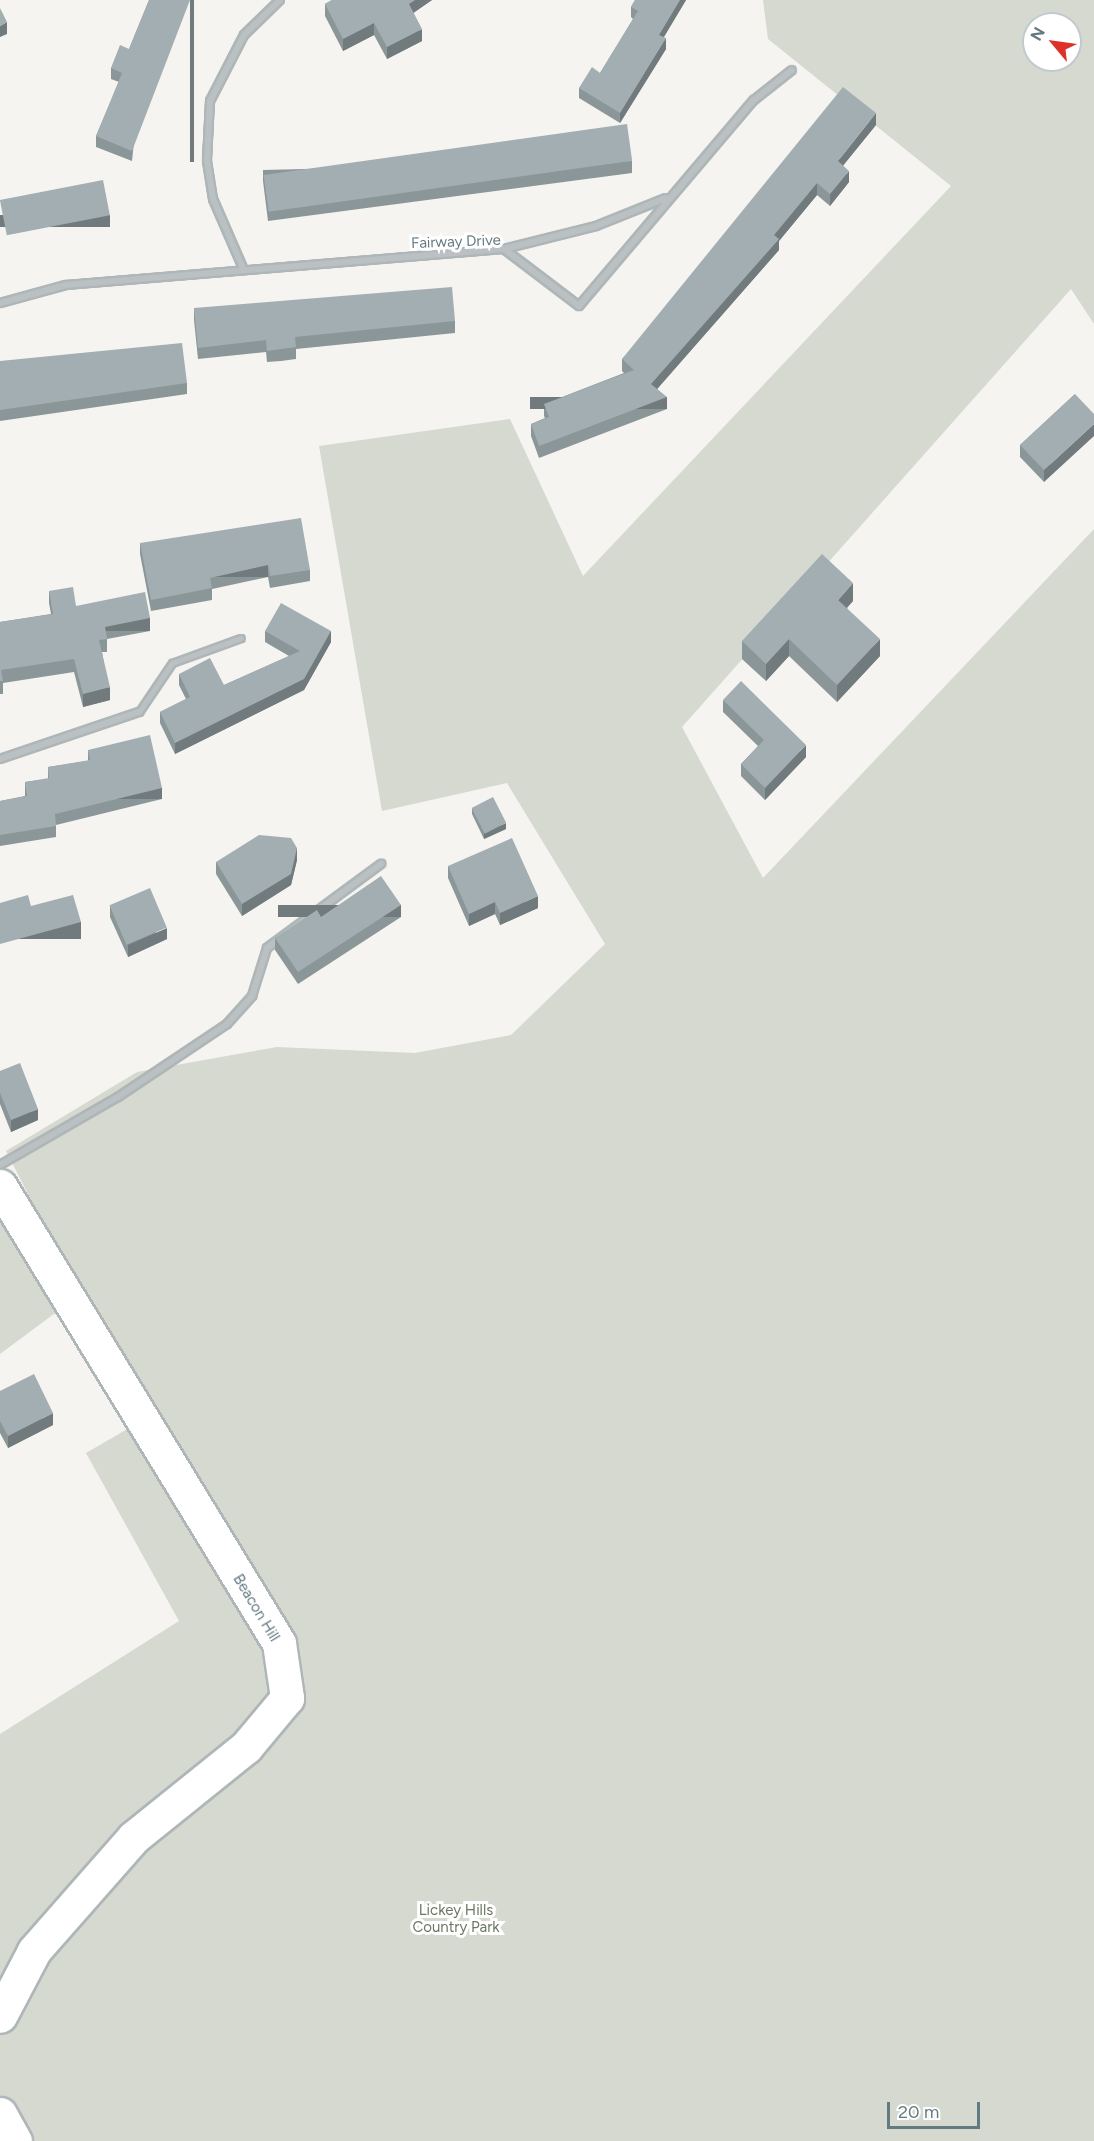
<!DOCTYPE html>
<html>
<head>
<meta charset="utf-8">
<style>
  body { margin:0 }
  #map { position:relative; width:1094px; height:2141px; overflow:hidden; background:#f5f4f1; font-family:Figtree,sans-serif }
  div>[style] { position:absolute }
  .green>* { inset:0; background:#d5d9d0 }
  .roads { filter:drop-shadow(2px 0 #aeb6b8) drop-shadow(-2px 0 #aeb6b8) drop-shadow(0 2px #aeb6b8) drop-shadow(0 -2px #aeb6b8) }
  .lane>* { height:4.5px; margin:-2.25px; padding:0 2.25px; transform-origin:2.25px; border-radius:2.25px; background:#bbc1c3 }
  .street>* { height:6px; margin:-3px; padding:0 3px; transform-origin:3px; border-radius:3px; background:#bbc1c3 }
  .secondary>* { height:33px; margin:-16.5px; padding:0 16.5px; transform-origin:16.5px; border-radius:16.5px; background:#fff }
  .wall>* { inset:0; background:#8b9698 }
  .shaded-wall>* { inset:0; background:#717a7c; transform-origin:0 0 }
  .building>* { inset:0; background:#a2aeb1; transform-origin:0 0 }
  span { translate:-50% -50%; white-space:nowrap; text-align:center; line-height:1.15; -webkit-text-stroke:6px #fff; paint-order:stroke }
  .street-label { font-size:15px; color:#647a81 }
  .park-label { font-size:15px; color:#6b7963 }
  .north { position:absolute; left:1022px; top:12px; width:60px; height:60px; box-sizing:border-box; background:#fff; border:2px solid #c1cacd; border-radius:50%; rotate:299deg; font-size:16px; font-weight:700; line-height:24px; text-align:center; color:#647a81 }
  .north::after { content:''; display:block; margin:auto; width:21px; height:27px; background:#dd3228; clip-path:polygon(50% 0,100% 100%,50% 72%,0 100%) }
  .scale { position:absolute; left:887px; top:2102px; width:93px; height:27px; box-sizing:border-box; border:3px solid #647a81; border-top:0; padding-left:8px; font-size:18px; line-height:21px; white-space:nowrap; color:#647a81; -webkit-text-stroke:4px #fff; paint-order:stroke }
</style>
</head>
<body>
<div id="map">
  <div class="green">
    <div style="clip-path:polygon(evenodd,763px 0,1094px 0,1094px 324px,1071px 289px,682px 727px,763px 878px,1094px 529px,1094px 2141px,0 2141px,0 1734px,179px 1621px,86px 1453px,143px 1420px,6px 1151px,137px 1072px,277px 1047px,415px 1053px,511px 1035px,605px 944px,507px 783px,382px 811px,319px 446px,510px 419px,583px 576px,951px 186px,768px 39px,763px 0,1034px 24px,1070px 24px,1070px 60px,1034px 60px,1034px 24px)"></div>
    <div style="clip-path:polygon(0 1213px,62px 1308px,0 1354px)"></div>
  </div>
  <div class="roads">
    <div class="lane">
      <div style="left:139px;top:712px;width:59px;rotate:-56deg"></div>
      <div style="left:172px;top:663px;width:73px;rotate:-19.9deg"></div>
    </div>
    <div class="street">
      <div style="left:504px;top:249px;width:95px;rotate:-14deg"></div>
      <div style="left:596px;top:226px;width:75px;rotate:-21.8deg"></div>
      <div style="left:243px;top:268px;width:75px;rotate:-113.5deg"></div>
      <div style="left:213px;top:199px;width:39px;rotate:-99deg"></div>
      <div style="left:207px;top:160px;width:59px;rotate:-87.1deg"></div>
      <div style="left:210px;top:101px;width:74px;rotate:-62.7deg"></div>
      <div style="left:244px;top:35px;width:50px;rotate:-44.2deg"></div>
      <div style="left:0;top:303px;width:68px;rotate:-15.3deg"></div>
      <div style="left:66px;top:285px;width:439px;rotate:-4.7deg"></div>
      <div style="left:504px;top:249px;width:94px;rotate:37.2deg"></div>
      <div style="left:579px;top:306px;width:270px;rotate:-49.7deg"></div>
      <div style="left:754px;top:100px;width:48px;rotate:-38.3deg"></div>
      <div style="left:0;top:759px;width:147px;rotate:-18.7deg"></div>
      <div style="left:0;top:1165px;width:136px;rotate:-30deg"></div>
      <div style="left:118px;top:1097px;width:131px;rotate:-33.8deg"></div>
      <div style="left:227px;top:1024px;width:38px;rotate:-48deg"></div>
      <div style="left:252px;top:996px;width:50px;rotate:-72.6deg"></div>
      <div style="left:267px;top:948px;width:142px;rotate:-36.4deg"></div>
    </div>
    <div class="secondary">
      <div style="left:0;top:1186px;width:535px;rotate:58.6deg"></div>
      <div style="left:279px;top:1643px;width:56px;rotate:81.7deg"></div>
      <div style="left:287px;top:1698px;width:64px;rotate:129.9deg"></div>
      <div style="left:246px;top:1747px;width:144px;rotate:141.2deg"></div>
      <div style="left:134px;top:1837px;width:152px;rotate:131.3deg"></div>
      <div style="left:34px;top:1951px;width:73px;rotate:117.6deg"></div>
      <div style="left:0;top:2114px;width:31px;rotate:61deg"></div>
    </div>
  </div>
  <div class="wall">
    <div style="clip-path:polygon(149px 0,132px 161px,96px 147px,96px 136px,119px 82px,111px 79px,111px 68px,129px 49px)"></div>
    <div style="clip-path:polygon(332px 0,432px 0,413px 13px,422px 41px,387px 59px,374px 35px,343px 51px,325px 16px,325px 4px)"></div>
    <div style="clip-path:polygon(635px 0,686px 0,664px 37px,666px 49px,620px 123px,579px 98px,579px 88px,600px 73px,633px 19px,631px 17px,631px 7px)"></div>
    <div style="clip-path:polygon(876px 125px,843px 165px,849px 182px,830px 206px,817px 195px,779px 241px,779px 250px,657px 389px,667px 409px,539px 458px,531px 436px,531px 424px,545px 418px,544px 416px,544px 404px,624px 373px,622px 371px,622px 359px)"></div>
    <div style="clip-path:polygon(632px 161px,632px 173px,268px 221px,263px 181px,263px 170px)"></div>
    <div style="clip-path:polygon(194px 308px,455px 321px,455px 333px,296px 349px,296px 359px,281px 361px,267px 362px,266px 352px,198px 359px,194px 320px)"></div>
    <div style="clip-path:polygon(0 361px,187px 383px,187px 394px,0 421px)"></div>
    <div style="clip-path:polygon(1075px 394px,1044px 482px,1020px 457px,1020px 445px)"></div>
    <div style="clip-path:polygon(140px 543px,310px 570px,310px 581px,270px 588px,268px 577px,212px 589px,212px 600px,151px 611px,140px 554px)"></div>
    <div style="clip-path:polygon(49px 591px,76px 606px,150px 631px,107px 639px,107px 652px,102px 652px,110px 700px,83px 707px,74px 672px,3px 683px,3px 694px,0 694px,0 622px,51px 614px,49px 603px)"></div>
    <div style="clip-path:polygon(853px 601px,847px 608px,880px 656px,837px 702px,789px 656px,766px 681px,742px 659px,742px 641px)"></div>
    <div style="clip-path:polygon(265px 631px,331px 642px,304px 690px,175px 754px,160px 723px,160px 712px,186px 699px,179px 685px,179px 674px,224px 685px,289px 656px,265px 642px)"></div>
    <div style="clip-path:polygon(723px 700px,806px 757px,765px 800px,741px 776px,741px 764px,758px 746px,723px 712px)"></div>
    <div style="clip-path:polygon(88px 750px,162px 799px,56px 825px,56px 837px,0 846px,0 801px,25px 796px,25px 782px,48px 779px,48px 767px,88px 761px)"></div>
    <div style="clip-path:polygon(472px 808px,506px 829px,484px 839px,472px 814px)"></div>
    <div style="clip-path:polygon(297px 860px,291px 885px,242px 916px,216px 874px,216px 862px)"></div>
    <div style="clip-path:polygon(448px 866px,538px 908px,500px 925px,495px 914px,469px 926px,448px 878px)"></div>
    <div style="clip-path:polygon(110px 906px,167px 939px,128px 957px,110px 917px)"></div>
    <div style="clip-path:polygon(321px 917px,401px 917px,298px 984px,275px 950px,275px 938px)"></div>
    <div style="clip-path:polygon(0 1071px,38px 1120px,11px 1132px,0 1104px)"></div>
    <div style="clip-path:polygon(0 1391px,53px 1425px,8px 1448px,0 1433px)"></div>
  </div>
  <div class="shaded-wall">
    <div style="left:190px;top:0;width:4px;height:162px"></div>
    <div style="clip-path:polygon(415px 0,432px 0,409px 16px,409px 4px)"></div>
    <div style="clip-path:polygon(680px 0,686px 0,659px 45px,659px 35px)"></div>
    <div style="clip-path:polygon(7px 22px,7px 34px,0 37px,0 26px)"></div>
    <div style="clip-path:polygon(374px 23px,374px 35px,343px 51px,343px 39px)"></div>
    <div style="clip-path:polygon(422px 29px,422px 41px,387px 59px,387px 47px)"></div>
    <div style="clip-path:polygon(666px 38px,666px 49px,620px 123px,620px 113px)"></div>
    <div style="clip-path:polygon(876px 113px,876px 125px,838px 172px,838px 161px)"></div>
    <div style="clip-path:polygon(849px 171px,849px 182px,830px 206px,830px 194px)"></div>
    <div style="clip-path:polygon(817px 183px,817px 195px,779px 241px,779px 250px,651px 396px,651px 384px)"></div>
    <div style="left:110px;top:215px;width:12px;height:112px;rotate:90deg"></div>
    <div style="left:667px;top:397px;width:12px;height:137px;rotate:90deg"></div>
    <div style="clip-path:polygon(1094px 424px,1094px 436px,1044px 482px,1044px 470px)"></div>
    <div style="left:268px;top:565px;width:12px;height:59px;rotate:90deg"></div>
    <div style="clip-path:polygon(853px 583px,853px 601px,838px 617px,838px 600px)"></div>
    <div style="left:150px;top:618px;width:13px;height:46px;rotate:90deg"></div>
    <div style="clip-path:polygon(331px 631px,331px 642px,304px 690px,175px 754px,175px 743px)"></div>
    <div style="clip-path:polygon(789px 639px,789px 656px,766px 681px,766px 664px)"></div>
    <div style="clip-path:polygon(880px 639px,880px 656px,837px 702px,837px 685px)"></div>
    <div style="clip-path:polygon(110px 687px,110px 700px,83px 707px,83px 694px)"></div>
    <div style="clip-path:polygon(806px 745px,806px 757px,765px 800px,765px 788px)"></div>
    <div style="left:162px;top:788px;width:11px;height:110px;rotate:90deg"></div>
    <div style="clip-path:polygon(506px 823px,506px 829px,484px 839px,484px 833px)"></div>
    <div style="clip-path:polygon(297px 848px,297px 860px,291px 885px,242px 916px,242px 904px)"></div>
    <div style="clip-path:polygon(538px 896px,538px 908px,500px 925px,500px 913px)"></div>
    <div style="clip-path:polygon(495px 902px,495px 914px,469px 926px,469px 914px)"></div>
    <div style="left:401px;top:905px;width:12px;height:123px;rotate:90deg"></div>
    <div style="left:81px;top:922px;width:17px;height:84px;rotate:90deg"></div>
    <div style="clip-path:polygon(167px 928px,167px 939px,128px 957px,128px 945px)"></div>
    <div style="clip-path:polygon(38px 1109px,38px 1120px,11px 1132px,11px 1120px)"></div>
    <div style="clip-path:polygon(53px 1413px,53px 1425px,8px 1448px,8px 1436px)"></div>
  </div>
  <div class="building">
    <div style="clip-path:polygon(149px 0,190px 0,132px 151px,96px 136px,122px 73px,111px 68px,120px 45px,129px 49px)"></div>
    <div style="clip-path:polygon(332px 0,415px 0,409px 4px,422px 29px,387px 47px,374px 23px,343px 39px,325px 4px)"></div>
    <div style="clip-path:polygon(635px 0,680px 0,659px 35px,666px 38px,620px 113px,579px 88px,592px 67px,600px 73px,638px 11px,631px 7px)"></div>
    <div style="clip-path:polygon(0 8px,7px 22px,0 26px)"></div>
    <div style="clip-path:polygon(843px 87px,876px 113px,838px 161px,849px 171px,830px 194px,817px 183px,774px 235px,779px 239px,651px 384px,667px 397px,539px 446px,531px 424px,549px 417px,544px 404px,634px 370px,622px 359px)"></div>
    <div style="left:627px;top:124px;width:37px;height:367px;rotate:82deg"></div>
    <div style="left:103px;top:180px;width:36px;height:105px;rotate:79deg"></div>
    <div style="clip-path:polygon(452px 287px,455px 321px,295px 337px,296px 347px,281px 349px,267px 351px,266px 340px,198px 348px,194px 308px)"></div>
    <div style="clip-path:polygon(182px 343px,187px 383px,0 410px,0 361px)"></div>
    <div style="clip-path:polygon(1075px 394px,1094px 414px,1094px 424px,1044px 470px,1020px 445px)"></div>
    <div style="clip-path:polygon(301px 518px,310px 570px,270px 576px,268px 565px,210px 578px,212px 588px,151px 600px,140px 543px)"></div>
    <div style="clip-path:polygon(822px 554px,853px 583px,838px 600px,880px 639px,837px 685px,789px 639px,766px 664px,742px 641px)"></div>
    <div style="clip-path:polygon(73px 587px,76px 606px,145px 592px,150px 618px,105px 627px,107px 639px,99px 640px,110px 687px,83px 694px,74px 659px,1px 670px,3px 681px,0 681px,0 622px,53px 614px,49px 591px)"></div>
    <div style="clip-path:polygon(281px 603px,331px 631px,304px 679px,175px 743px,160px 712px,190px 697px,179px 674px,210px 658px,224px 685px,300px 651px,265px 631px)"></div>
    <div style="clip-path:polygon(741px 681px,806px 745px,765px 788px,741px 764px,764px 740px,723px 700px)"></div>
    <div style="clip-path:polygon(150px 735px,162px 788px,55px 814px,56px 826px,0 835px,0 801px,27px 796px,25px 782px,49px 778px,48px 767px,90px 760px,88px 750px)"></div>
    <div style="left:493px;top:797px;width:29px;height:24px;rotate:63deg"></div>
    <div style="clip-path:polygon(259px 835px,291px 838px,297px 848px,291px 874px,242px 904px,216px 862px)"></div>
    <div style="clip-path:polygon(512px 838px,538px 896px,500px 913px,495px 902px,469px 914px,448px 866px)"></div>
    <div style="clip-path:polygon(381px 876px,401px 905px,298px 972px,275px 938px,317px 910px,321px 917px)"></div>
    <div style="left:150px;top:888px;width:43px;height:44px;rotate:67deg"></div>
    <div style="clip-path:polygon(28px 895px,31px 906px,73px 895px,81px 922px,0 944px,0 903px)"></div>
    <div style="clip-path:polygon(20px 1063px,38px 1109px,11px 1120px,0 1093px,0 1071px)"></div>
    <div style="clip-path:polygon(34px 1374px,53px 1413px,8px 1436px,0 1421px,0 1391px)"></div>
  </div>
  <div class="street-label">
    <span style="left:456px;top:242px;rotate:-2deg">Fairway Drive</span>
    <span style="left:256px;top:1608px;rotate:59deg">Beacon Hill</span>
  </div>
  <div class="park-label">
    <span style="left:456px;top:1919px">Lickey Hills<br>Country Park</span>
  </div>
  <div class="north">N</div>
  <div class="scale">20 m</div>
</div>
</body>
</html>
